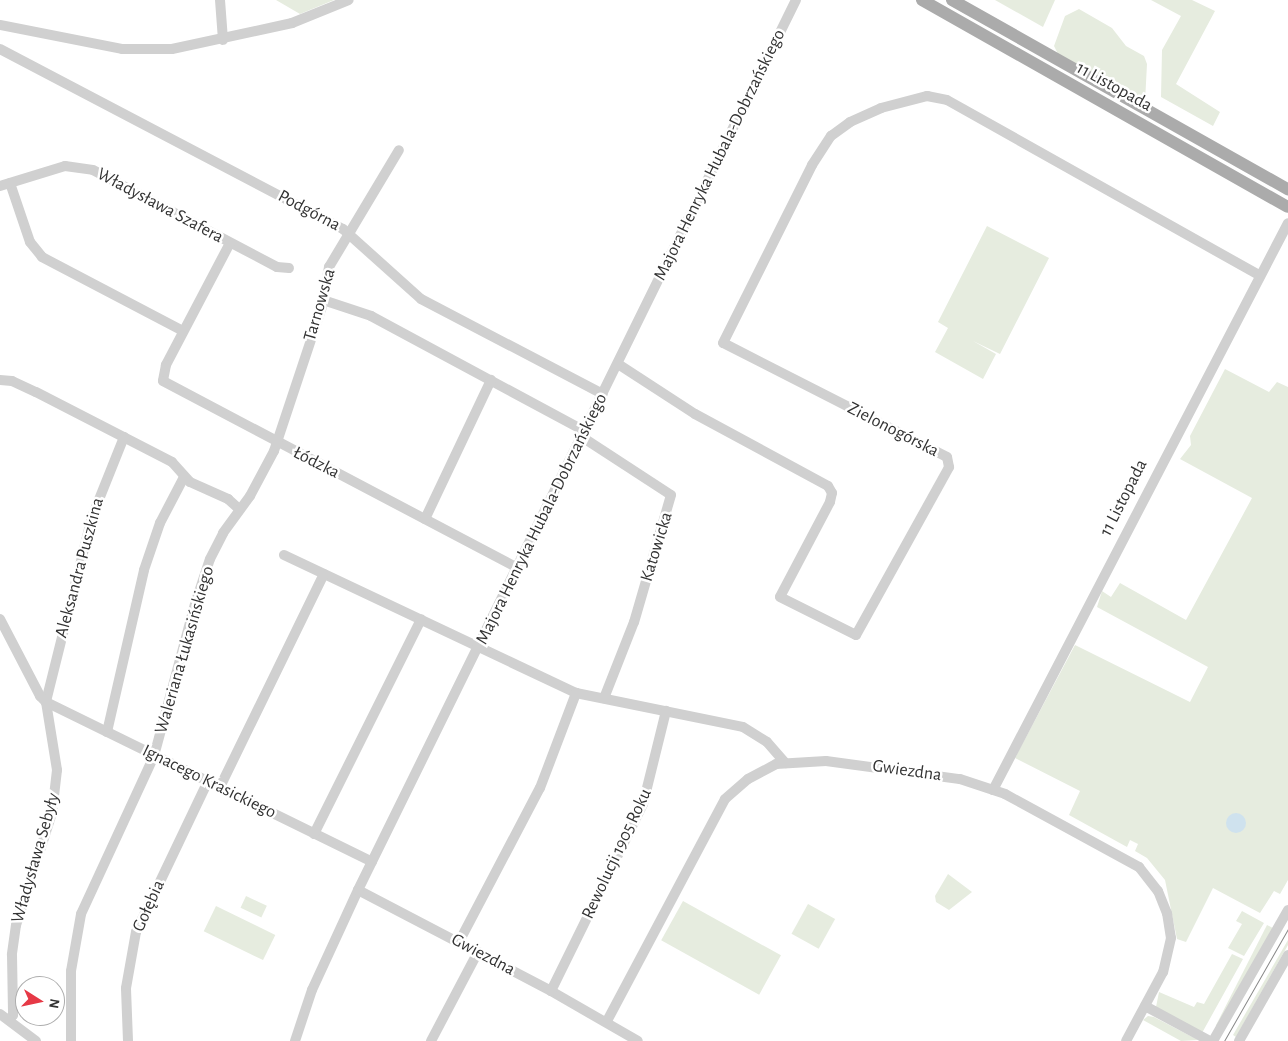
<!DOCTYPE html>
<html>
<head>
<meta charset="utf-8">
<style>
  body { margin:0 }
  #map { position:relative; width:1288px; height:1041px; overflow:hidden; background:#fff; font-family:"Alegreya Sans",sans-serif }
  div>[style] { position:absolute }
  .green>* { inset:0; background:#e6ecdf; transform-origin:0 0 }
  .water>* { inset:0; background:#cfe2ee }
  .round { border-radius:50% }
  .minor>* { height:10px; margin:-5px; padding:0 5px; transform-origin:5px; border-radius:5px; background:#d0d0d0 }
  .major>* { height:12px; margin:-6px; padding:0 6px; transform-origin:6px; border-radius:6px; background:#ababab }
  .tram>* { height:1px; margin:-0.5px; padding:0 0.5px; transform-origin:0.5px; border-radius:0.5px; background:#888 }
  span { translate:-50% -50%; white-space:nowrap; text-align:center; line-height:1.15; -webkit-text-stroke:5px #fff; paint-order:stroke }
  .street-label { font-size:18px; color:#333 }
  .north { position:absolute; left:15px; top:976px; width:50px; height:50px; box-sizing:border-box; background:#fff; border:1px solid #adadad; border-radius:50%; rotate:100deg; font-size:14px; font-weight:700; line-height:20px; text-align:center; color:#333 }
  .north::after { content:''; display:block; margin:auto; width:18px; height:22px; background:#e63946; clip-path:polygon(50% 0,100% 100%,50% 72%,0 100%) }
</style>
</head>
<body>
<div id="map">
  <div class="green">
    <div style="clip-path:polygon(276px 0,334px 0,300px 14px)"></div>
    <div style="clip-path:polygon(995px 0,1055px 0,1043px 27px)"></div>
    <div style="clip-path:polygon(1151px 0,1192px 0,1215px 11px,1176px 84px,1220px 112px,1213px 126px,1161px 97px,1162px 50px,1181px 16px)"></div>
    <div style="clip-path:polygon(1079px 9px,1112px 28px,1126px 46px,1144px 56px,1147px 64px,1145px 102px,1058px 54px,1054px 46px,1065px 16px)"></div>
    <div style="clip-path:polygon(987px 226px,1049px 258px,1000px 354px,973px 341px,996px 354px,983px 379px,935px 352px,948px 328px,938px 322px)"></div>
    <div style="clip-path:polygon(1225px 369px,1269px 392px,1277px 382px,1288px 387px,1288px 880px,1280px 894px,1274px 891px,1260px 913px,1213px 888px,1186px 942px,1177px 939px,1165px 880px,1147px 858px,1135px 851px,1138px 844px,1130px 840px,1127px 847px,1069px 815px,1080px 791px,1015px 758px,1075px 645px,1190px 702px,1208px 667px,1097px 607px,1102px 591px,1111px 597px,1120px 583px,1186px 620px,1252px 498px,1180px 459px,1191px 445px,1190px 436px)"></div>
    <div style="clip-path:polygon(948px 874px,972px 892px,949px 910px,936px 902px,935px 896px)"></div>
    <div style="left:246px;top:896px;width:23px;height:13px;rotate:25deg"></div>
    <div style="left:683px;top:901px;width:112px;height:45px;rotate:29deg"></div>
    <div style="left:808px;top:904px;width:31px;height:34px;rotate:29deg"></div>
    <div style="left:216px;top:906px;width:66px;height:28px;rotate:26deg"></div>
    <div style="clip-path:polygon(1242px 911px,1264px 923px,1244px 956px,1228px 948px,1242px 924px,1236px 921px)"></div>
    <div style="left:1267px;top:925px;width:7px;height:113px;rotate:27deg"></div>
    <div style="clip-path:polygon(1288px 940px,1288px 945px,1236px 1037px,1233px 1035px)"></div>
    <div style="clip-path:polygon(1232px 954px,1243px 959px,1202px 1033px,1156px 1007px,1159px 992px,1194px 1007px,1197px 1002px,1204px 1004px)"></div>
    <div style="clip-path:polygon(1148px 1016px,1154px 1017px,1198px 1040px,1181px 1041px,1143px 1020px)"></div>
  </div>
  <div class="water">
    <div class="round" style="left:1226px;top:813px;width:20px;height:20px"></div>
  </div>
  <div class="minor">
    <div style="left:220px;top:0;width:40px;rotate:85.7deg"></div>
    <div style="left:0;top:25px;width:124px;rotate:11.1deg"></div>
    <div style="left:122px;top:49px;width:50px"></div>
    <div style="left:172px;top:49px;width:123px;rotate:-12.2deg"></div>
    <div style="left:292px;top:23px;width:61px;rotate:-22deg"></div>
    <div style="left:0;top:49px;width:387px;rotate:27.7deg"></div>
    <div style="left:343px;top:229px;width:105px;rotate:41.9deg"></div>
    <div style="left:421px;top:299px;width:205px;rotate:27.6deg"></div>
    <div style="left:10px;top:183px;width:62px;rotate:71.3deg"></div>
    <div style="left:30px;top:242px;width:19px;rotate:51deg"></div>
    <div style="left:42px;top:257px;width:159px;rotate:27.7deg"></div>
    <div style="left:0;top:186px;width:68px;rotate:-17.1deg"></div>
    <div style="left:65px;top:166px;width:28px;rotate:8deg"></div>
    <div style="left:93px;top:170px;width:208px;rotate:27.8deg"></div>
    <div style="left:277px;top:267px;width:12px;rotate:5deg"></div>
    <div style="left:230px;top:243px;width:138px;rotate:117.7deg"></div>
    <div style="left:166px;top:365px;width:16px;rotate:101deg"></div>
    <div style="left:163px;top:381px;width:400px;rotate:27.8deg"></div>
    <div style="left:323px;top:300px;width:51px;rotate:18.4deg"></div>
    <div style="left:371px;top:316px;width:243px;rotate:28.3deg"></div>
    <div style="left:618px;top:364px;width:92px;rotate:33deg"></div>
    <div style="left:695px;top:414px;width:151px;rotate:28.4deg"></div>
    <div style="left:828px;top:486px;width:8px;rotate:60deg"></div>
    <div style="left:832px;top:493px;width:9px;rotate:103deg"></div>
    <div style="left:830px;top:502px;width:107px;rotate:117.8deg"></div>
    <div style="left:780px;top:597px;width:85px;rotate:26.6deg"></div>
    <div style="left:856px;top:635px;width:192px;rotate:-61deg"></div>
    <div style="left:949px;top:467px;width:10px;rotate:-101deg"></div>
    <div style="left:947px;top:457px;width:251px;rotate:-153deg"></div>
    <div style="left:723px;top:343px;width:199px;rotate:-63.4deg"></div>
    <div style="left:812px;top:165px;width:35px;rotate:-57deg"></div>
    <div style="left:831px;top:136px;width:24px;rotate:-36deg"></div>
    <div style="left:850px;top:122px;width:34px;rotate:-24deg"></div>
    <div style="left:881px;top:108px;width:48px;rotate:-14.6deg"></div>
    <div style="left:927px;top:96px;width:20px;rotate:11deg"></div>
    <div style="left:947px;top:100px;width:359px;rotate:29.3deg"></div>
    <div style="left:0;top:380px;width:12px;rotate:5deg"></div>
    <div style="left:12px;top:381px;width:26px;rotate:25deg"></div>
    <div style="left:36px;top:392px;width:153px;rotate:27.2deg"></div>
    <div style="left:172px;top:462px;width:27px;rotate:48deg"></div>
    <div style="left:190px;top:482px;width:42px;rotate:24.1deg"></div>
    <div style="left:228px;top:499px;width:15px;rotate:42deg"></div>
    <div style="left:124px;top:437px;width:86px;rotate:111.8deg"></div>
    <div style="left:92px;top:517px;width:191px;rotate:104deg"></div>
    <div style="left:46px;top:702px;width:363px;rotate:26.1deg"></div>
    <div style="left:582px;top:437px;width:106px;rotate:33.1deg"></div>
    <div style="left:671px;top:495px;width:132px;rotate:106.2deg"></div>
    <div style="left:634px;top:622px;width:82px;rotate:111.5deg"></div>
    <div style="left:425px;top:519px;width:154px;rotate:-64.6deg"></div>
    <div style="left:284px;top:555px;width:323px;rotate:25.3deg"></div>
    <div style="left:576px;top:693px;width:170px;rotate:11.5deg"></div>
    <div style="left:743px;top:727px;width:28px;rotate:32deg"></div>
    <div style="left:767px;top:742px;width:28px;rotate:49deg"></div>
    <div style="left:0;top:619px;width:87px;rotate:62.5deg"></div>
    <div style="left:40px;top:696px;width:8px;rotate:45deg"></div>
    <div style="left:46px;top:702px;width:69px;rotate:80.8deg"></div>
    <div style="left:57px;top:770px;width:43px;rotate:96.6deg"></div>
    <div style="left:52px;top:813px;width:118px;rotate:107.8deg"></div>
    <div style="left:16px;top:925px;width:30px;rotate:98deg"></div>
    <div style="left:12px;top:955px;width:60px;rotate:89deg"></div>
    <div style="left:13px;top:1015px;width:6px;rotate:129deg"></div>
    <div style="left:107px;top:732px;width:166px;rotate:-77.1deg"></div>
    <div style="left:144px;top:570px;width:50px;rotate:-71.2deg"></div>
    <div style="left:160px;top:523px;width:52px;rotate:-62.4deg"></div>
    <div style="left:220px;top:787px;width:237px;rotate:-64deg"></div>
    <div style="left:993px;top:790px;width:639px;rotate:-62.51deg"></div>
    <div style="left:314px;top:834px;width:240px;rotate:-63.5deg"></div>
    <div style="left:358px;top:890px;width:218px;rotate:27.6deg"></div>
    <div style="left:551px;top:991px;width:100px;rotate:29.9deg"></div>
    <div style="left:459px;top:942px;width:174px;rotate:-62.3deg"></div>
    <div style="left:540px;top:788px;width:102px;rotate:-69.2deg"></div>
    <div style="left:551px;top:991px;width:208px;rotate:-63.8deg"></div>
    <div style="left:643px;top:804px;width:96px;rotate:-76.1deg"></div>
    <div style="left:1145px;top:1006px;width:74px;rotate:28.3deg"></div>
    <div style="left:0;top:1014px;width:45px;rotate:36.9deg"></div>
    <div style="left:607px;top:1021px;width:251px;rotate:-62deg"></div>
    <div style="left:725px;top:799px;width:30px;rotate:-41deg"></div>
    <div style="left:748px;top:779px;width:32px;rotate:-28deg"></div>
    <div style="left:776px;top:764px;width:50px;rotate:-3.4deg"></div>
    <div style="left:826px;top:761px;width:135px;rotate:7.7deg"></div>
    <div style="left:960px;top:779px;width:47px;rotate:18.4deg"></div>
    <div style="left:1005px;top:794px;width:153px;rotate:28.6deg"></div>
    <div style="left:1139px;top:867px;width:31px;rotate:52deg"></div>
    <div style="left:1158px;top:891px;width:24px;rotate:68deg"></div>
    <div style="left:1167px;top:913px;width:25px;rotate:81deg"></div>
    <div style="left:1171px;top:938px;width:35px;rotate:103deg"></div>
    <div style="left:1163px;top:972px;width:78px;rotate:118.2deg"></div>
    <div style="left:71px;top:1041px;width:70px;rotate:-90deg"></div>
    <div style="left:71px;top:971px;width:58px;rotate:-80deg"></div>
    <div style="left:81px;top:914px;width:174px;rotate:-65.2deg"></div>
    <div style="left:154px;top:756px;width:157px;rotate:-74.9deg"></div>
    <div style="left:195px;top:604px;width:47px;rotate:-71.6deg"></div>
    <div style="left:210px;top:559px;width:29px;rotate:-63deg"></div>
    <div style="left:223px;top:533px;width:46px;rotate:-53.9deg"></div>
    <div style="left:250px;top:496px;width:51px;rotate:-61.9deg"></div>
    <div style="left:274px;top:451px;width:152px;rotate:-71.6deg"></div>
    <div style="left:322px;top:307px;width:41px;rotate:-80.1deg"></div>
    <div style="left:329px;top:267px;width:136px;rotate:-59.1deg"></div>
    <div style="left:128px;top:1041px;width:53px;rotate:-92.2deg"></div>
    <div style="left:126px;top:988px;width:57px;rotate:-79.9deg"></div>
    <div style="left:136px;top:932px;width:167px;rotate:-64.5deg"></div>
    <div style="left:295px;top:1041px;width:54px;rotate:-71.6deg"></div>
    <div style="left:312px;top:990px;width:110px;rotate:-65.3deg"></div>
    <div style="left:358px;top:890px;width:992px;rotate:-63.8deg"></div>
    <div style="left:431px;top:1041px;width:101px;rotate:-62.2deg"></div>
    <div style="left:1213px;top:1041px;width:151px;rotate:-60.2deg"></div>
    <div style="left:1239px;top:1041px;width:99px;rotate:-60.3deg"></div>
  </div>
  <div class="major">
    <div style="left:922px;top:0;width:420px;rotate:29.5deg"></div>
    <div style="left:952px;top:0;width:386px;rotate:29.4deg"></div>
  </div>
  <div class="tram">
    <div style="left:1224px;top:1041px;width:129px;rotate:-60.3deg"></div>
  </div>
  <div class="street-label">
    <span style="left:1114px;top:87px;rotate:29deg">11 Listopada</span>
    <span style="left:720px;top:155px;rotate:-64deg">Majora Henryka Hubala-Dobrzańskiego</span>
    <span style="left:160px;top:206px;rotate:28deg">Władysława Szafera</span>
    <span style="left:309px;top:211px;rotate:28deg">Podgórna</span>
    <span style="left:320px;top:305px;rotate:-74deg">Tarnowska</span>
    <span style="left:893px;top:430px;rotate:27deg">Zielonogórska</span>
    <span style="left:316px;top:463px;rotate:27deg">Łódzka</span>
    <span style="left:1124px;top:498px;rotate:-63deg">11 Listopada</span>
    <span style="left:542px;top:519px;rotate:-64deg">Majora Henryka Hubala-Dobrzańskiego</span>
    <span style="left:657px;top:547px;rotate:-73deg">Katowicka</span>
    <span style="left:80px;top:568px;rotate:-75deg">Aleksandra Puszkina</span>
    <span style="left:185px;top:650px;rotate:-74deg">Waleriana Łukasińskiego</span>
    <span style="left:907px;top:771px;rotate:8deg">Gwiezdna</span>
    <span style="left:209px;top:782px;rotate:26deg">Ignacego Krasickiego</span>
    <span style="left:617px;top:854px;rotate:-65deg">Rewolucji 1905 Roku</span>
    <span style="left:36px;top:858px;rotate:-74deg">Władysława Sebyły</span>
    <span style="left:149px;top:906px;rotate:-66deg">Gołębia</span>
    <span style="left:483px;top:955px;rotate:28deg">Gwiezdna</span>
  </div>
  <div class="north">N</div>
</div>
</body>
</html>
